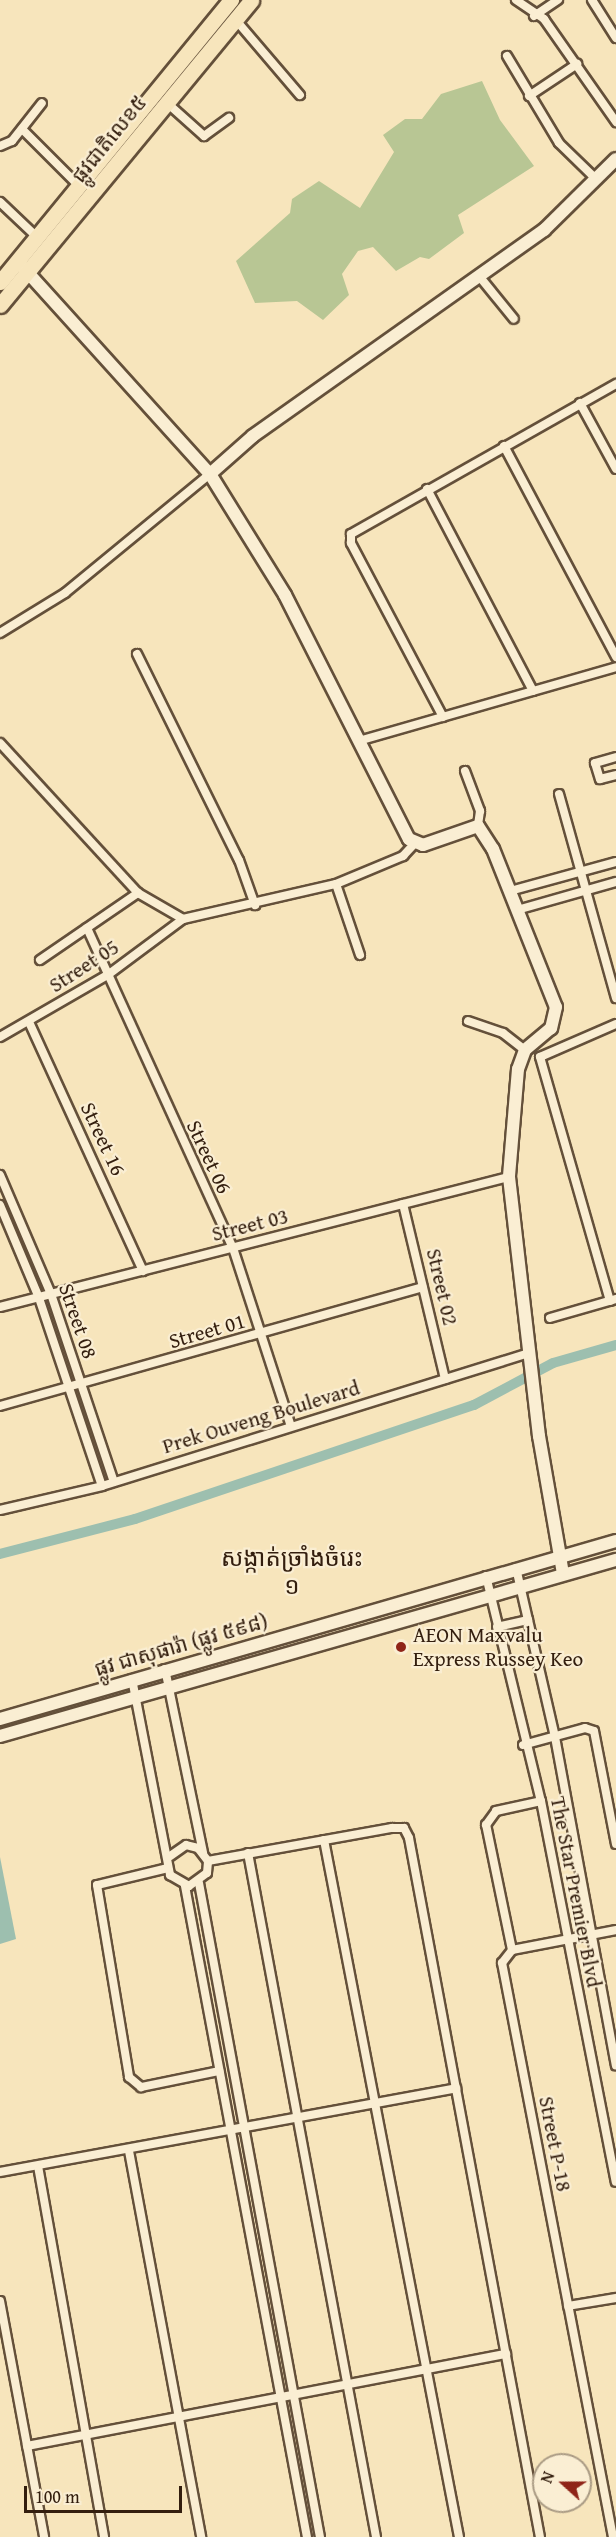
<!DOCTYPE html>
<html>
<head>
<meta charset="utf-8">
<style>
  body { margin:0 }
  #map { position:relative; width:616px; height:2537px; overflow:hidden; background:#f7e5bc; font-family:"Gentium Book Plus","Noto Sans Khmer",serif }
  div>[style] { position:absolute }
  .green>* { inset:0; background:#b8c694 }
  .water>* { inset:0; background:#9dbfaf }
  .canal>* { height:10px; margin:-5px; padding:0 5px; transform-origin:5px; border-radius:5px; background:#9dbfaf }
  .roads { filter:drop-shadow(2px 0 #64503a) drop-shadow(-2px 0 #64503a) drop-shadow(0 2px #64503a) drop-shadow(0 -2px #64503a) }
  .street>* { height:8px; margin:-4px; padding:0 4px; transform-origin:4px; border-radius:4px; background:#faeed3 }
  .secondary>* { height:12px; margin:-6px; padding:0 6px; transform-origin:6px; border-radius:6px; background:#faeed3 }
  .highway>* { height:15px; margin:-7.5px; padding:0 7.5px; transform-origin:7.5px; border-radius:7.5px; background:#f7e5bc }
  .dots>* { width:16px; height:16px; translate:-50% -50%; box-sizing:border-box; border:3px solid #faeed3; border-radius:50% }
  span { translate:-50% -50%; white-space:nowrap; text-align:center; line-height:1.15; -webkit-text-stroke:4.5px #faeed3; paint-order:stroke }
  .street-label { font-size:21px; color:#331e0e }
  .poi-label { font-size:21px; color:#331e0e }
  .left { translate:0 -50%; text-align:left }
  .quarter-label { font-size:24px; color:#331e0e }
  .north { position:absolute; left:532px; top:2453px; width:60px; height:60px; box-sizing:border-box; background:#faeed3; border:2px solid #aa9b84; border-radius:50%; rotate:291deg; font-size:16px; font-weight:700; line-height:24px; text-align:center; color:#331e0e }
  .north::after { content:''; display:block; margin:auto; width:21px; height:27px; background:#8f2418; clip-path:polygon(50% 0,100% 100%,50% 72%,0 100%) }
  .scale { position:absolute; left:24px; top:2486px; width:158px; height:27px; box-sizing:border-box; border:3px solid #331e0e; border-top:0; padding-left:8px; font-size:18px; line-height:21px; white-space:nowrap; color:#331e0e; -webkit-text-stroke:4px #faeed3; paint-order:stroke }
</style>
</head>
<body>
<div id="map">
  <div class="green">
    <div style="clip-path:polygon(482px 81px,500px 120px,534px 166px,458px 215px,464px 233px,429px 259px,420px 257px,396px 271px,373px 247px,358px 251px,342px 274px,349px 295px,323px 320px,297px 301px,255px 303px,236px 261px,290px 213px,292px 199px,319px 181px,360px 208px,394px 152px,383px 135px,405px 119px,422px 119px,441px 94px)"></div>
  </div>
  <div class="water">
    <div style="clip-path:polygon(0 1857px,16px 1939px,0 1944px)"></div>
  </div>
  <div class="canal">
    <div style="left:0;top:1554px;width:139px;rotate:-14.5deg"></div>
    <div style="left:135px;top:1519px;width:358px;rotate:-18.6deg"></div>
    <div style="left:474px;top:1405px;width:89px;rotate:-28deg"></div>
    <div style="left:553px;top:1363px;width:66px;rotate:-15.9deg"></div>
  </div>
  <div class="roads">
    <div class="street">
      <div style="left:516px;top:0;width:34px;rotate:34deg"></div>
      <div style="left:544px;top:19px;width:126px;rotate:55deg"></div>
      <div style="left:592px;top:0;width:45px;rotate:57.7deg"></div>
      <div style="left:534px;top:16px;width:29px;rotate:-34deg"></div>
      <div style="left:235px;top:19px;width:100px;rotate:49.5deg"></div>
      <div style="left:507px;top:56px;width:101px;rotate:59.1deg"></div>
      <div style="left:559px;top:143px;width:50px;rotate:44.2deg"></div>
      <div style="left:529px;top:96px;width:58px;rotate:-33.7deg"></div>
      <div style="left:166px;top:102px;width:51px;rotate:41.8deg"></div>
      <div style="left:204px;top:136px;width:31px;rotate:-36deg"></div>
      <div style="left:22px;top:129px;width:81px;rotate:45deg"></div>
      <div style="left:0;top:146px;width:13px;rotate:-23deg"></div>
      <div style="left:12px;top:141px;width:48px;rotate:-51.7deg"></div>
      <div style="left:0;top:202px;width:51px;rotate:43.4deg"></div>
      <div style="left:479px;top:276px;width:55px;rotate:50.9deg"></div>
      <div style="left:580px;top:403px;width:75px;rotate:61.4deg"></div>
      <div style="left:504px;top:446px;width:239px;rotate:62deg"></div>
      <div style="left:427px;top:489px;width:228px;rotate:62.3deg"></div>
      <div style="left:0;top:633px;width:76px;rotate:-31.6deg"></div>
      <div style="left:65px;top:593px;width:188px;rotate:-39.4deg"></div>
      <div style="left:137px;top:654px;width:230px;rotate:63.7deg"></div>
      <div style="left:239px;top:860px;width:48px;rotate:70.4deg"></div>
      <div style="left:443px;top:717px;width:197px;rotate:-117.9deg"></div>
      <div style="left:351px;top:543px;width:9px;rotate:-90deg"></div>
      <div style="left:351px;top:534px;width:305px;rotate:-29.5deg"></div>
      <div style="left:362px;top:740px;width:264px;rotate:-16deg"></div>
      <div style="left:0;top:743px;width:204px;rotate:47.4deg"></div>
      <div style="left:138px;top:893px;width:52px;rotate:30deg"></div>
      <div style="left:183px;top:919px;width:157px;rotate:-12.9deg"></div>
      <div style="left:336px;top:884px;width:73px;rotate:-22.7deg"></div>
      <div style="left:403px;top:856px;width:16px;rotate:-47deg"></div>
      <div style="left:616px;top:757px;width:22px;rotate:164deg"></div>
      <div style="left:595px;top:763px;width:17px;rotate:73deg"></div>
      <div style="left:600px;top:779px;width:16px;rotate:-14deg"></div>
      <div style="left:465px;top:771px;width:43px;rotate:69.4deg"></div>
      <div style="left:480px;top:811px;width:15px;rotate:98deg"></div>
      <div style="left:559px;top:794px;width:212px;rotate:74.4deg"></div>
      <div style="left:336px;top:884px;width:75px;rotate:71.3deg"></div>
      <div style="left:510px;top:891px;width:110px;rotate:-15.3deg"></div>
      <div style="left:517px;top:910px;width:103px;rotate:-15.8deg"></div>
      <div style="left:87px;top:928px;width:352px;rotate:65.5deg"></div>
      <div style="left:233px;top:1248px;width:187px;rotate:72deg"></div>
      <div style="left:40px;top:960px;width:119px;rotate:-34.4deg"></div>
      <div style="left:468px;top:1021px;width:37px;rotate:19deg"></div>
      <div style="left:503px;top:1033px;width:28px;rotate:38deg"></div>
      <div style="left:29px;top:1022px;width:274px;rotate:65.4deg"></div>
      <div style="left:0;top:1037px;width:126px;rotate:-30deg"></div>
      <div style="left:109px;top:974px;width:92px;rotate:-36.6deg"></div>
      <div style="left:0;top:1175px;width:129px;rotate:66.8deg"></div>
      <div style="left:51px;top:1294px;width:198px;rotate:71.5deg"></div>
      <div style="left:403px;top:1204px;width:180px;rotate:76.5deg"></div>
      <div style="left:0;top:1205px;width:101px;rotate:67.2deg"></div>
      <div style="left:39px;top:1298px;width:198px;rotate:71.5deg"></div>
      <div style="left:610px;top:1301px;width:254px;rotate:-106deg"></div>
      <div style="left:540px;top:1057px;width:83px;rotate:-23.5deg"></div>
      <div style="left:0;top:1307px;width:525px;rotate:-14.33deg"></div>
      <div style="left:550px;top:1318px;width:69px;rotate:-16.1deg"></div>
      <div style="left:0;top:1406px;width:439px;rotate:-15.7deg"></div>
      <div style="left:0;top:1510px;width:105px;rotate:-13.2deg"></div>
      <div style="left:102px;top:1486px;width:448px;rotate:-17.3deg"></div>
      <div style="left:516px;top:1568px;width:173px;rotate:77deg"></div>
      <div style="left:555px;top:1737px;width:334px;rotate:79.5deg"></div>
      <div style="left:486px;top:1576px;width:232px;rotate:76.3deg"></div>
      <div style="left:541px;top:1801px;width:388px;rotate:78.9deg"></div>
      <div style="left:497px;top:1627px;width:32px;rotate:-13deg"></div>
      <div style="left:165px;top:1669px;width:188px;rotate:78.3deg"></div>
      <div style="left:132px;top:1679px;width:200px;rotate:79deg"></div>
      <div style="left:170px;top:1875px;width:22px;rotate:30deg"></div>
      <div style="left:189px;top:1886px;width:22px;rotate:-36deg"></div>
      <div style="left:207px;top:1873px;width:12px;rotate:-85deg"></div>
      <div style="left:208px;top:1861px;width:16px;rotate:-128deg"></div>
      <div style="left:198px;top:1848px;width:12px;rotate:-166deg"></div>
      <div style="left:186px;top:1845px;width:19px;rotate:145deg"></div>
      <div style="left:523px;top:1745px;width:64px;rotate:-15.3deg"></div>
      <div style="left:585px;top:1728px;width:9px;rotate:18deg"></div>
      <div style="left:594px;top:1731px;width:115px;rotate:79deg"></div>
      <div style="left:324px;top:1840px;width:710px;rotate:79.04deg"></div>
      <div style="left:248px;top:1853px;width:696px;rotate:79.4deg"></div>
      <div style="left:208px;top:1861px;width:187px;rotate:-10.2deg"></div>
      <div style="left:392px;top:1828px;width:12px"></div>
      <div style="left:404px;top:1828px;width:11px;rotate:63deg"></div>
      <div style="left:409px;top:1838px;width:711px;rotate:79.39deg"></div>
      <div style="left:168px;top:1868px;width:73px;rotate:166.5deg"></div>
      <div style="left:97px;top:1885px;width:195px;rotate:80.5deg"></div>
      <div style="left:129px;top:2077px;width:16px;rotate:40deg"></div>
      <div style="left:141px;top:2087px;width:80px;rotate:-11.6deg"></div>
      <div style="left:199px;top:1883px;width:665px;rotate:79.52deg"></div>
      <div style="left:185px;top:1886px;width:662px;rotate:79.39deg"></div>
      <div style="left:512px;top:1950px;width:128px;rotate:-101.7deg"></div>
      <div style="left:486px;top:1825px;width:17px;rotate:-54deg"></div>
      <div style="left:496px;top:1811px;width:46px;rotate:-12.5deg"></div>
      <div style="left:129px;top:2151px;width:393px;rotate:79.4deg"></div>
      <div style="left:38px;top:2166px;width:377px;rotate:79.9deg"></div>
      <div style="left:0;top:2172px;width:464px;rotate:-10.4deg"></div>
      <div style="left:0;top:2301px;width:240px;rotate:79.4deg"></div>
      <div style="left:568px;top:2306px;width:49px;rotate:-9.5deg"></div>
      <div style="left:27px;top:2446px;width:488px;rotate:-10.9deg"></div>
      <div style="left:613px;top:2537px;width:585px;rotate:-100.94deg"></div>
      <div style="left:502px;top:1963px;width:16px;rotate:-52deg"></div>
      <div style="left:512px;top:1950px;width:106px;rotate:-10.9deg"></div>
    </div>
    <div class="secondary">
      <div style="left:21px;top:265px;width:282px;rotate:47.9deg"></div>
      <div style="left:210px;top:474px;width:142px;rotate:58.2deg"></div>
      <div style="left:285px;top:595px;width:274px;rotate:63.1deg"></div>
      <div style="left:409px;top:839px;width:15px;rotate:23deg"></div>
      <div style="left:423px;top:845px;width:58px;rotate:-19.1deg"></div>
      <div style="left:478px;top:826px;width:27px;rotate:57deg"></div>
      <div style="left:493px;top:849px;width:170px;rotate:68.3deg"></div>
      <div style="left:556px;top:1007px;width:22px;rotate:103deg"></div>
      <div style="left:551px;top:1028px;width:34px;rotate:140deg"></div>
      <div style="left:525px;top:1050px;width:20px;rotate:110deg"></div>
      <div style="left:518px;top:1069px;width:108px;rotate:94.8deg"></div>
      <div style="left:509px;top:1177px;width:261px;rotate:83.4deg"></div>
      <div style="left:539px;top:1436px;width:140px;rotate:80.1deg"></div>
      <div style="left:210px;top:474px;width:57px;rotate:-41.5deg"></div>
      <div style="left:253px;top:436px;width:357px;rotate:-35.3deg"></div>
      <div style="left:544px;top:230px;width:101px;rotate:-44.6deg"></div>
      <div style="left:0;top:1719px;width:641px;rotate:-16.12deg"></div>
      <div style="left:0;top:1736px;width:641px;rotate:-15.95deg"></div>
    </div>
    <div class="highway">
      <div style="left:0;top:282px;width:365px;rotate:-50.7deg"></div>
      <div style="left:0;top:305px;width:395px;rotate:-50.5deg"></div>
    </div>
  </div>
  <div class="dots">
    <div style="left:401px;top:1647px;background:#8f2418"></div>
  </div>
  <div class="street-label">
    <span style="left:109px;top:139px;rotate:-51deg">ផ្លូវជាតិលេខ៥</span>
    <span style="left:84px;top:966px;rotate:-33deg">Street 05</span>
    <span style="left:103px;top:1139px;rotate:65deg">Street 16</span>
    <span style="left:209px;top:1157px;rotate:65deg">Street 06</span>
    <span style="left:250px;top:1225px;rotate:-14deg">Street 03</span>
    <span style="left:442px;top:1287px;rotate:77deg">Street 02</span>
    <span style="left:78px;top:1321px;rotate:71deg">Street 08</span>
    <span style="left:207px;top:1331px;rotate:-16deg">Street 01</span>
    <span style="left:261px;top:1417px;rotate:-17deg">Prek Ouveng Boulevard</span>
    <span style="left:181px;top:1645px;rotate:-16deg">ផ្លូវ ជាសុផារ៉ា (ផ្លូវ ៥៩៨)</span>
    <span style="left:576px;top:1892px;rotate:79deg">The Star Premier Blvd</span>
    <span style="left:555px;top:2144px;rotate:79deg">Street P-18</span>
  </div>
  <div class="poi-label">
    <span class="left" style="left:413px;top:1647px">AEON Maxvalu<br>Express Russey Keo</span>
  </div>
  <div class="quarter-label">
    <span style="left:292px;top:1572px">សង្កាត់ច្រាំងចំរេះ<br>១</span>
  </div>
  <div class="north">N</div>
  <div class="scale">100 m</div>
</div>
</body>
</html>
